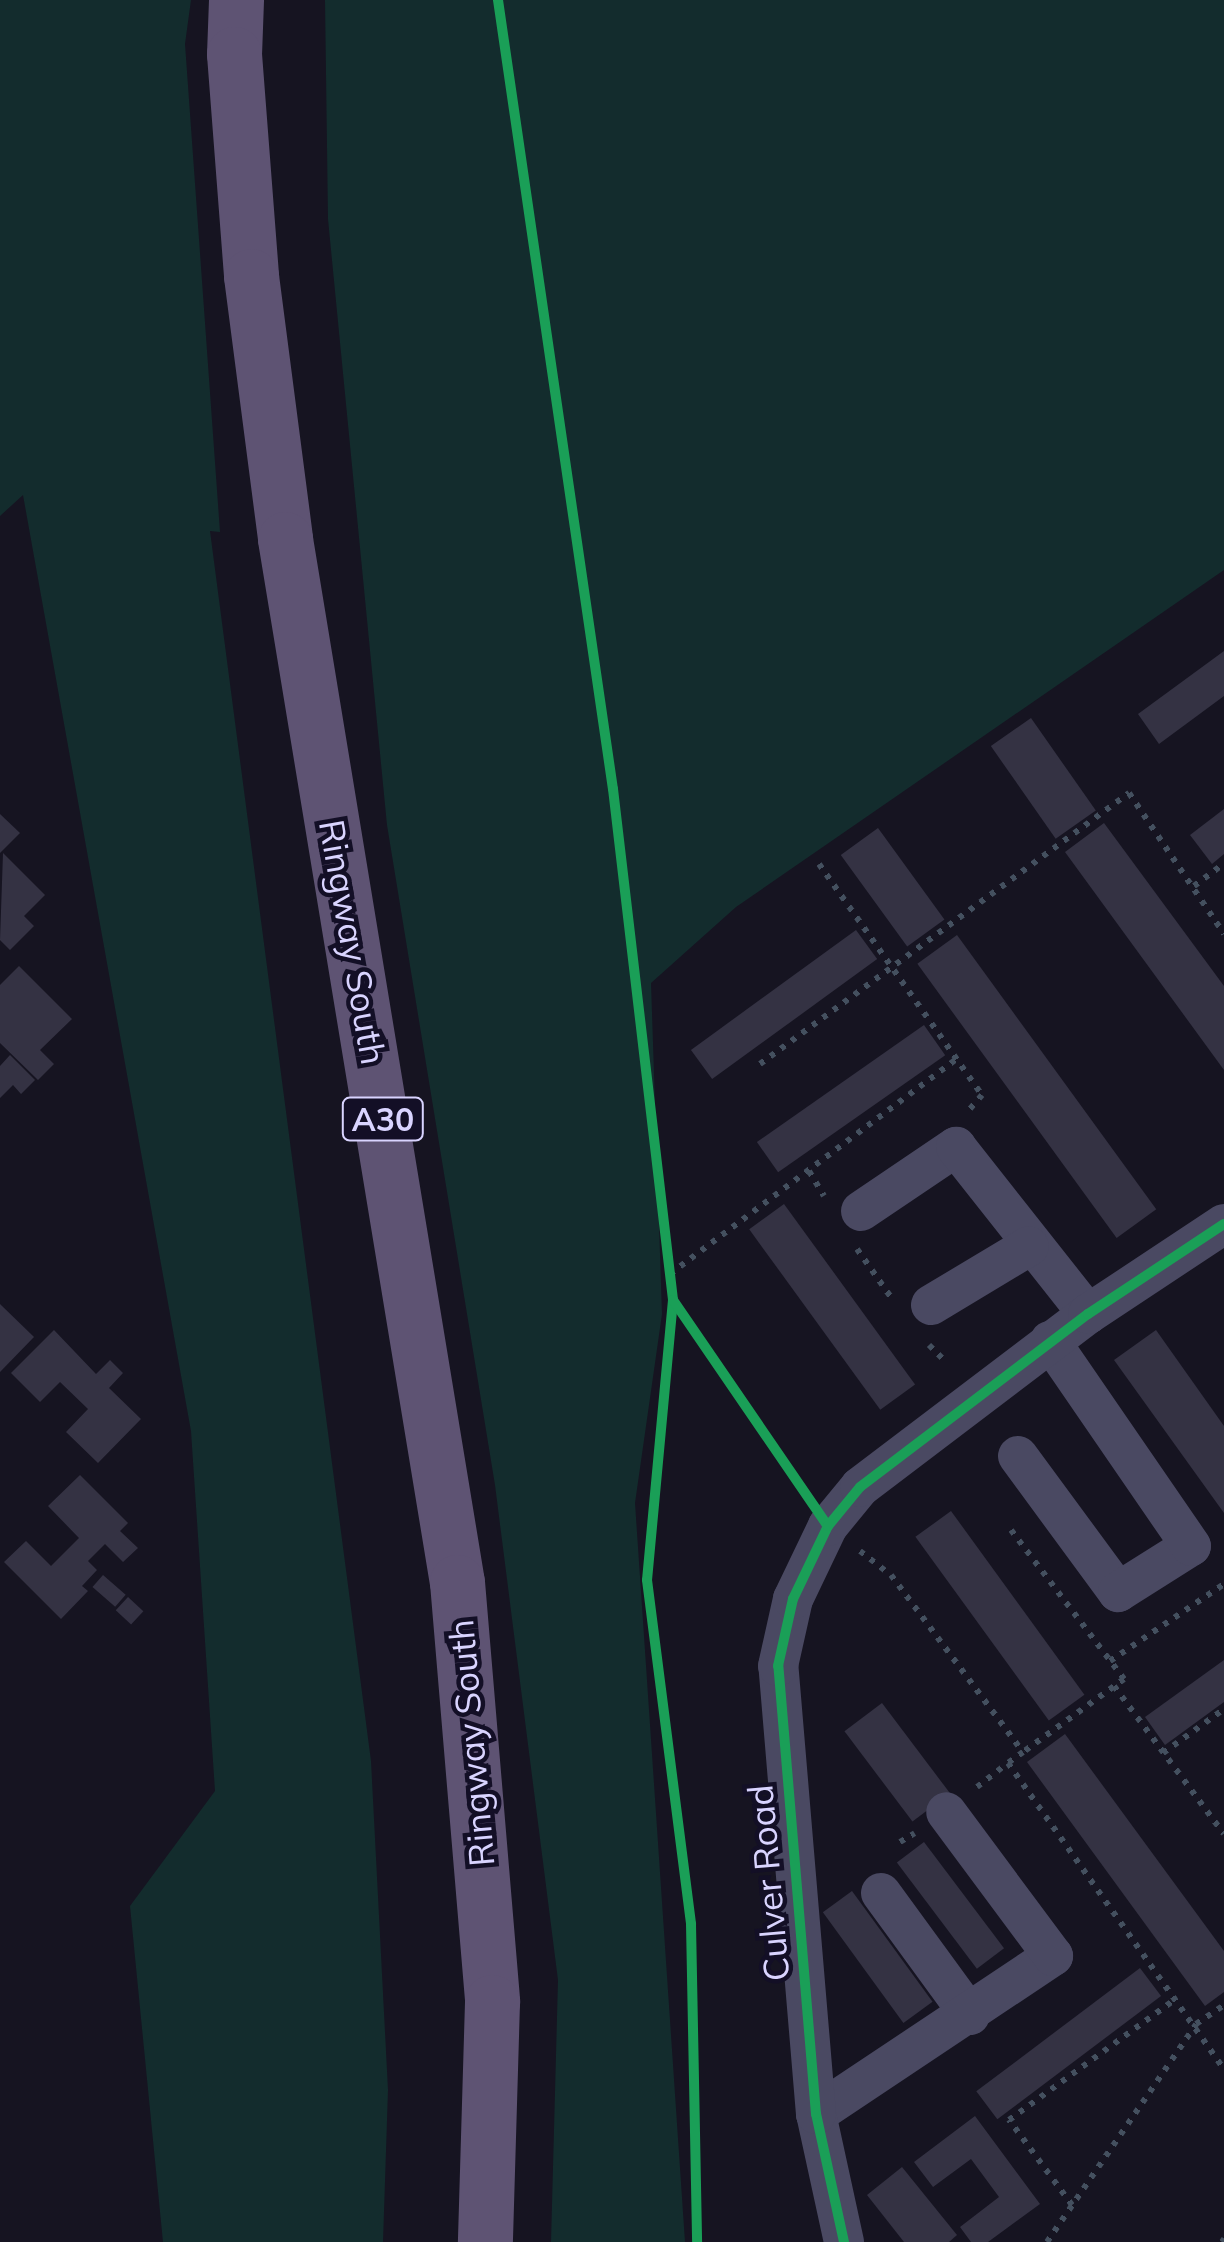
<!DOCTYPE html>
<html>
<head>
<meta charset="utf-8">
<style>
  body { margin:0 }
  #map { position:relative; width:1224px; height:2242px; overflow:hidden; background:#161421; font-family:Mulish,sans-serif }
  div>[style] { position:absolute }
  .green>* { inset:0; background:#132c2d }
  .building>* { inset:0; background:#343243; transform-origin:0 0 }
  .path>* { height:6px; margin-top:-3px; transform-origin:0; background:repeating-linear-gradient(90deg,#44505f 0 5px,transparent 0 13px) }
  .minor>* { height:40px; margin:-20px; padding:0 20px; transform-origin:20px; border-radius:20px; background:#4a4962 }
  .primary>* { height:55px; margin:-27.5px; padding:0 27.5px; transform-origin:27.5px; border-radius:27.5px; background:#5e5373 }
  .cycleway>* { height:10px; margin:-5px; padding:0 5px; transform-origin:5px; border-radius:5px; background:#1a9f57 }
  span { translate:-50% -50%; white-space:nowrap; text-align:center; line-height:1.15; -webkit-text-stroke:9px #130f26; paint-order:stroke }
  .shield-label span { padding:2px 8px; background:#130f26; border:2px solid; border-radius:8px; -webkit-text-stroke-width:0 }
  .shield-label { font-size:32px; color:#d9d4ff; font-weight:700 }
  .street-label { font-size:35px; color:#d9d4ff }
</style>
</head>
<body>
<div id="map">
  <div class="green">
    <div style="clip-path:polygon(0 0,191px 0,185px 44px,220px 532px,210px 531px,371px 1761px,388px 2090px,383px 2242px,163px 2242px,130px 1906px,215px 1791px,191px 1431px,23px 495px,0 516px)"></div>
    <div style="clip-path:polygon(325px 0,1224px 0,1224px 570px,736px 907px,651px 983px,662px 1314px,635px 1503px,685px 2242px,551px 2242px,558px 1980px,495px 1485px,387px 825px,328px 219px)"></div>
  </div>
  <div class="building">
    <div style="clip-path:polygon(1224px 651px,1224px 696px,1159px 744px,1138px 714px)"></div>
    <div style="left:1031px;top:718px;width:113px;height:49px;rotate:55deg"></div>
    <div style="clip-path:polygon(1224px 809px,1224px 854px,1212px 864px,1190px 835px)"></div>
    <div style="clip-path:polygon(0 814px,20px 833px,0 853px)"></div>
    <div style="clip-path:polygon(1104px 823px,1224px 986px,1224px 1070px,1065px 852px)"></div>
    <div style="left:878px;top:828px;width:113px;height:46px;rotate:54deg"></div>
    <div style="clip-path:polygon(3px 853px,45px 895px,24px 916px,34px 926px,10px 950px,0 940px)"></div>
    <div style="left:856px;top:930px;width:36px;height:204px;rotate:54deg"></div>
    <div style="left:957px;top:935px;width:339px;height:49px;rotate:54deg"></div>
    <div style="clip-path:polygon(19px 966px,72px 1019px,40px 1050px,54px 1064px,38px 1080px,0 1043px,0 985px)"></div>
    <div style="left:924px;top:1025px;width:37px;height:204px;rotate:55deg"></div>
    <div style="clip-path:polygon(10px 1055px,35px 1080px,21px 1094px,13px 1085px,0 1098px,0 1066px)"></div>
    <div style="left:784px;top:1204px;width:223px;height:43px;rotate:54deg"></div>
    <div style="clip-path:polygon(0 1304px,34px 1337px,0 1372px)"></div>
    <div style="clip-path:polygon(54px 1330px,96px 1374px,110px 1360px,123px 1373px,109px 1388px,141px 1419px,98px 1463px,66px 1432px,88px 1409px,60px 1382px,40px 1402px,11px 1373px)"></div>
    <div style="clip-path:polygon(1156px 1330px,1224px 1426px,1224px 1513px,1114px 1360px)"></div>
    <div style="clip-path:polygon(80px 1475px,128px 1523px,120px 1531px,138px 1548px,123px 1562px,105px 1544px,88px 1561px,97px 1570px,82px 1586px,88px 1591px,61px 1619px,4px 1562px,26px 1541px,51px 1566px,79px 1538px,48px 1506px)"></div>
    <div style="left:951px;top:1511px;width:227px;height:44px;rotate:54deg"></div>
    <div style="left:103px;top:1575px;width:30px;height:16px;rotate:41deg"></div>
    <div style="left:128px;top:1597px;width:21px;height:18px;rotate:43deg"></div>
    <div style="clip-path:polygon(1224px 1660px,1224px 1702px,1165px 1745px,1145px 1717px)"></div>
    <div style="left:882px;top:1703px;width:113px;height:47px;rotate:53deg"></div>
    <div style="clip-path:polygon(1065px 1734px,1224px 1951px,1224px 1992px,1205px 2006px,1027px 1762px)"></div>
    <div style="left:924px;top:1842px;width:133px;height:34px;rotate:53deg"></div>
    <div style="left:852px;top:1891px;width:137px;height:36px;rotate:54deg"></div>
    <div style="left:1140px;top:1968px;width:35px;height:205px;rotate:53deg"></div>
    <div style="clip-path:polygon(975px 2116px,1040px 2204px,988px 2242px,971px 2242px,960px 2227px,999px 2197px,971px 2159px,933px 2187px,914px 2162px)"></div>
    <div style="clip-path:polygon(902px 2167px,957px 2235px,949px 2242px,904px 2242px,867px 2195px)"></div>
  </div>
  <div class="path">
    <div style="left:819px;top:864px;width:283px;rotate:54.8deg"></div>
    <div style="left:982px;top:1095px;width:20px;rotate:131deg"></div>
    <div style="left:1194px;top:886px;width:38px;rotate:-37deg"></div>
    <div style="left:760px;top:1064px;width:458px;rotate:-36.3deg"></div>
    <div style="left:1129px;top:793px;width:170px;rotate:56deg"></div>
    <div style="left:809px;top:1171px;width:29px;rotate:59deg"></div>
    <div style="left:857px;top:1249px;width:62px;rotate:54.8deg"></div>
    <div style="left:670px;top:1274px;width:358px;rotate:-36.9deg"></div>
    <div style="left:673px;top:1300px;width:281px;rotate:95.3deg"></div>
    <div style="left:647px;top:1580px;width:347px;rotate:82.7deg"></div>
    <div style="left:691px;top:1924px;width:318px;rotate:88.9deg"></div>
    <div style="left:929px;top:1345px;width:21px;rotate:45deg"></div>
    <div style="left:1011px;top:1530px;width:187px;rotate:52.8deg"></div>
    <div style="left:1124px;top:1679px;width:125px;rotate:144.1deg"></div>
    <div style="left:860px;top:1551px;width:39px;rotate:38deg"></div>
    <div style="left:891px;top:1575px;width:221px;rotate:53.3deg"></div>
    <div style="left:1023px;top:1752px;width:19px;rotate:144deg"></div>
    <div style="left:1008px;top:1763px;width:375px;rotate:54.8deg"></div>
    <div style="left:1110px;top:1661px;width:138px;rotate:-34deg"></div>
    <div style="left:1114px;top:1686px;width:184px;rotate:53.4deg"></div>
    <div style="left:1163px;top:1753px;width:75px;rotate:-35.8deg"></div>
    <div style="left:977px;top:1787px;width:39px;rotate:-38deg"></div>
    <div style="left:900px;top:1842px;width:17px;rotate:-31deg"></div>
    <div style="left:1072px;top:2205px;width:106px;rotate:-126.5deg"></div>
    <div style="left:1009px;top:2120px;width:208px;rotate:-36deg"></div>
    <div style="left:1047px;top:2242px;width:264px;rotate:-55.6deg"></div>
    <div style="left:1196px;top:2024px;width:34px;rotate:-34deg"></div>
    <div style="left:1222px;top:2242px;width:4px;rotate:-56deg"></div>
  </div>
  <div class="minor">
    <div style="left:861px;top:1211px;width:115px;rotate:-34deg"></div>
    <div style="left:956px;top:1147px;width:213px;rotate:51.7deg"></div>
    <div style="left:931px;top:1305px;width:114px;rotate:-31deg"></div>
    <div style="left:1018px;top:1456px;width:169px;rotate:53.7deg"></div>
    <div style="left:1118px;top:1592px;width:86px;rotate:-32.2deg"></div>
    <div style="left:1191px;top:1546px;width:249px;rotate:-124.5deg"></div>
    <div style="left:881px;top:1893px;width:151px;rotate:53.9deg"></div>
    <div style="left:816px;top:2114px;width:285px;rotate:-33.7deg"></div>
    <div style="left:1053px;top:1956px;width:179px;rotate:-126.6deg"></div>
    <div style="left:844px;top:2242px;width:131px;rotate:-102.3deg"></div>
    <div style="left:816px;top:2114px;width:450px;rotate:-94.8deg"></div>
    <div style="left:778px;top:1666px;width:69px;rotate:-77.4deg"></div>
    <div style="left:793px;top:1599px;width:81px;rotate:-64.4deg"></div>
    <div style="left:828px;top:1526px;width:50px;rotate:-50.6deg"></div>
    <div style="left:860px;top:1487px;width:286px;rotate:-37.2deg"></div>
    <div style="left:1088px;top:1314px;width:163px;rotate:-33.5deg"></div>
  </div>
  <div class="primary">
    <div style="left:236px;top:0;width:54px;rotate:92.1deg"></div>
    <div style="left:234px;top:54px;width:223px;rotate:85.6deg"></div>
    <div style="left:251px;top:276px;width:265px;rotate:82.6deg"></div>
    <div style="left:285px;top:539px;width:1057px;rotate:80.64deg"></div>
    <div style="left:457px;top:1582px;width:421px;rotate:85.2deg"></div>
    <div style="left:492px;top:2002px;width:240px;rotate:91.7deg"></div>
  </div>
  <div class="cycleway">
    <div style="left:498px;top:0;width:797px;rotate:81.71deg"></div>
    <div style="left:613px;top:789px;width:515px;rotate:83.3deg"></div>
    <div style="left:673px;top:1300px;width:281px;rotate:95.3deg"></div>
    <div style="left:647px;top:1580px;width:347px;rotate:82.7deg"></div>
    <div style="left:691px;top:1924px;width:318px;rotate:88.9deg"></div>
    <div style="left:673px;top:1300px;width:274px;rotate:55.6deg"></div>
    <div style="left:844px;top:2242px;width:131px;rotate:-102.3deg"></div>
    <div style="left:816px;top:2114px;width:450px;rotate:-94.8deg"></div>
    <div style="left:778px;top:1666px;width:69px;rotate:-77.4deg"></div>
    <div style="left:793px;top:1599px;width:81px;rotate:-64.4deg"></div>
    <div style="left:828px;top:1526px;width:50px;rotate:-50.6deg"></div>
    <div style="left:860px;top:1487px;width:286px;rotate:-37.2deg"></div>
    <div style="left:1088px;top:1314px;width:163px;rotate:-33.5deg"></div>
  </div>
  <div class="shield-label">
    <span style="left:383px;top:1119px">A30</span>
  </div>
  <div class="street-label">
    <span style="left:353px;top:942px;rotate:80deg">Ringway South</span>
    <span style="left:471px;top:1743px;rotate:-95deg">Ringway South</span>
    <span style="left:768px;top:1883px;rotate:-95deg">Culver Road</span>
  </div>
</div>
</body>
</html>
